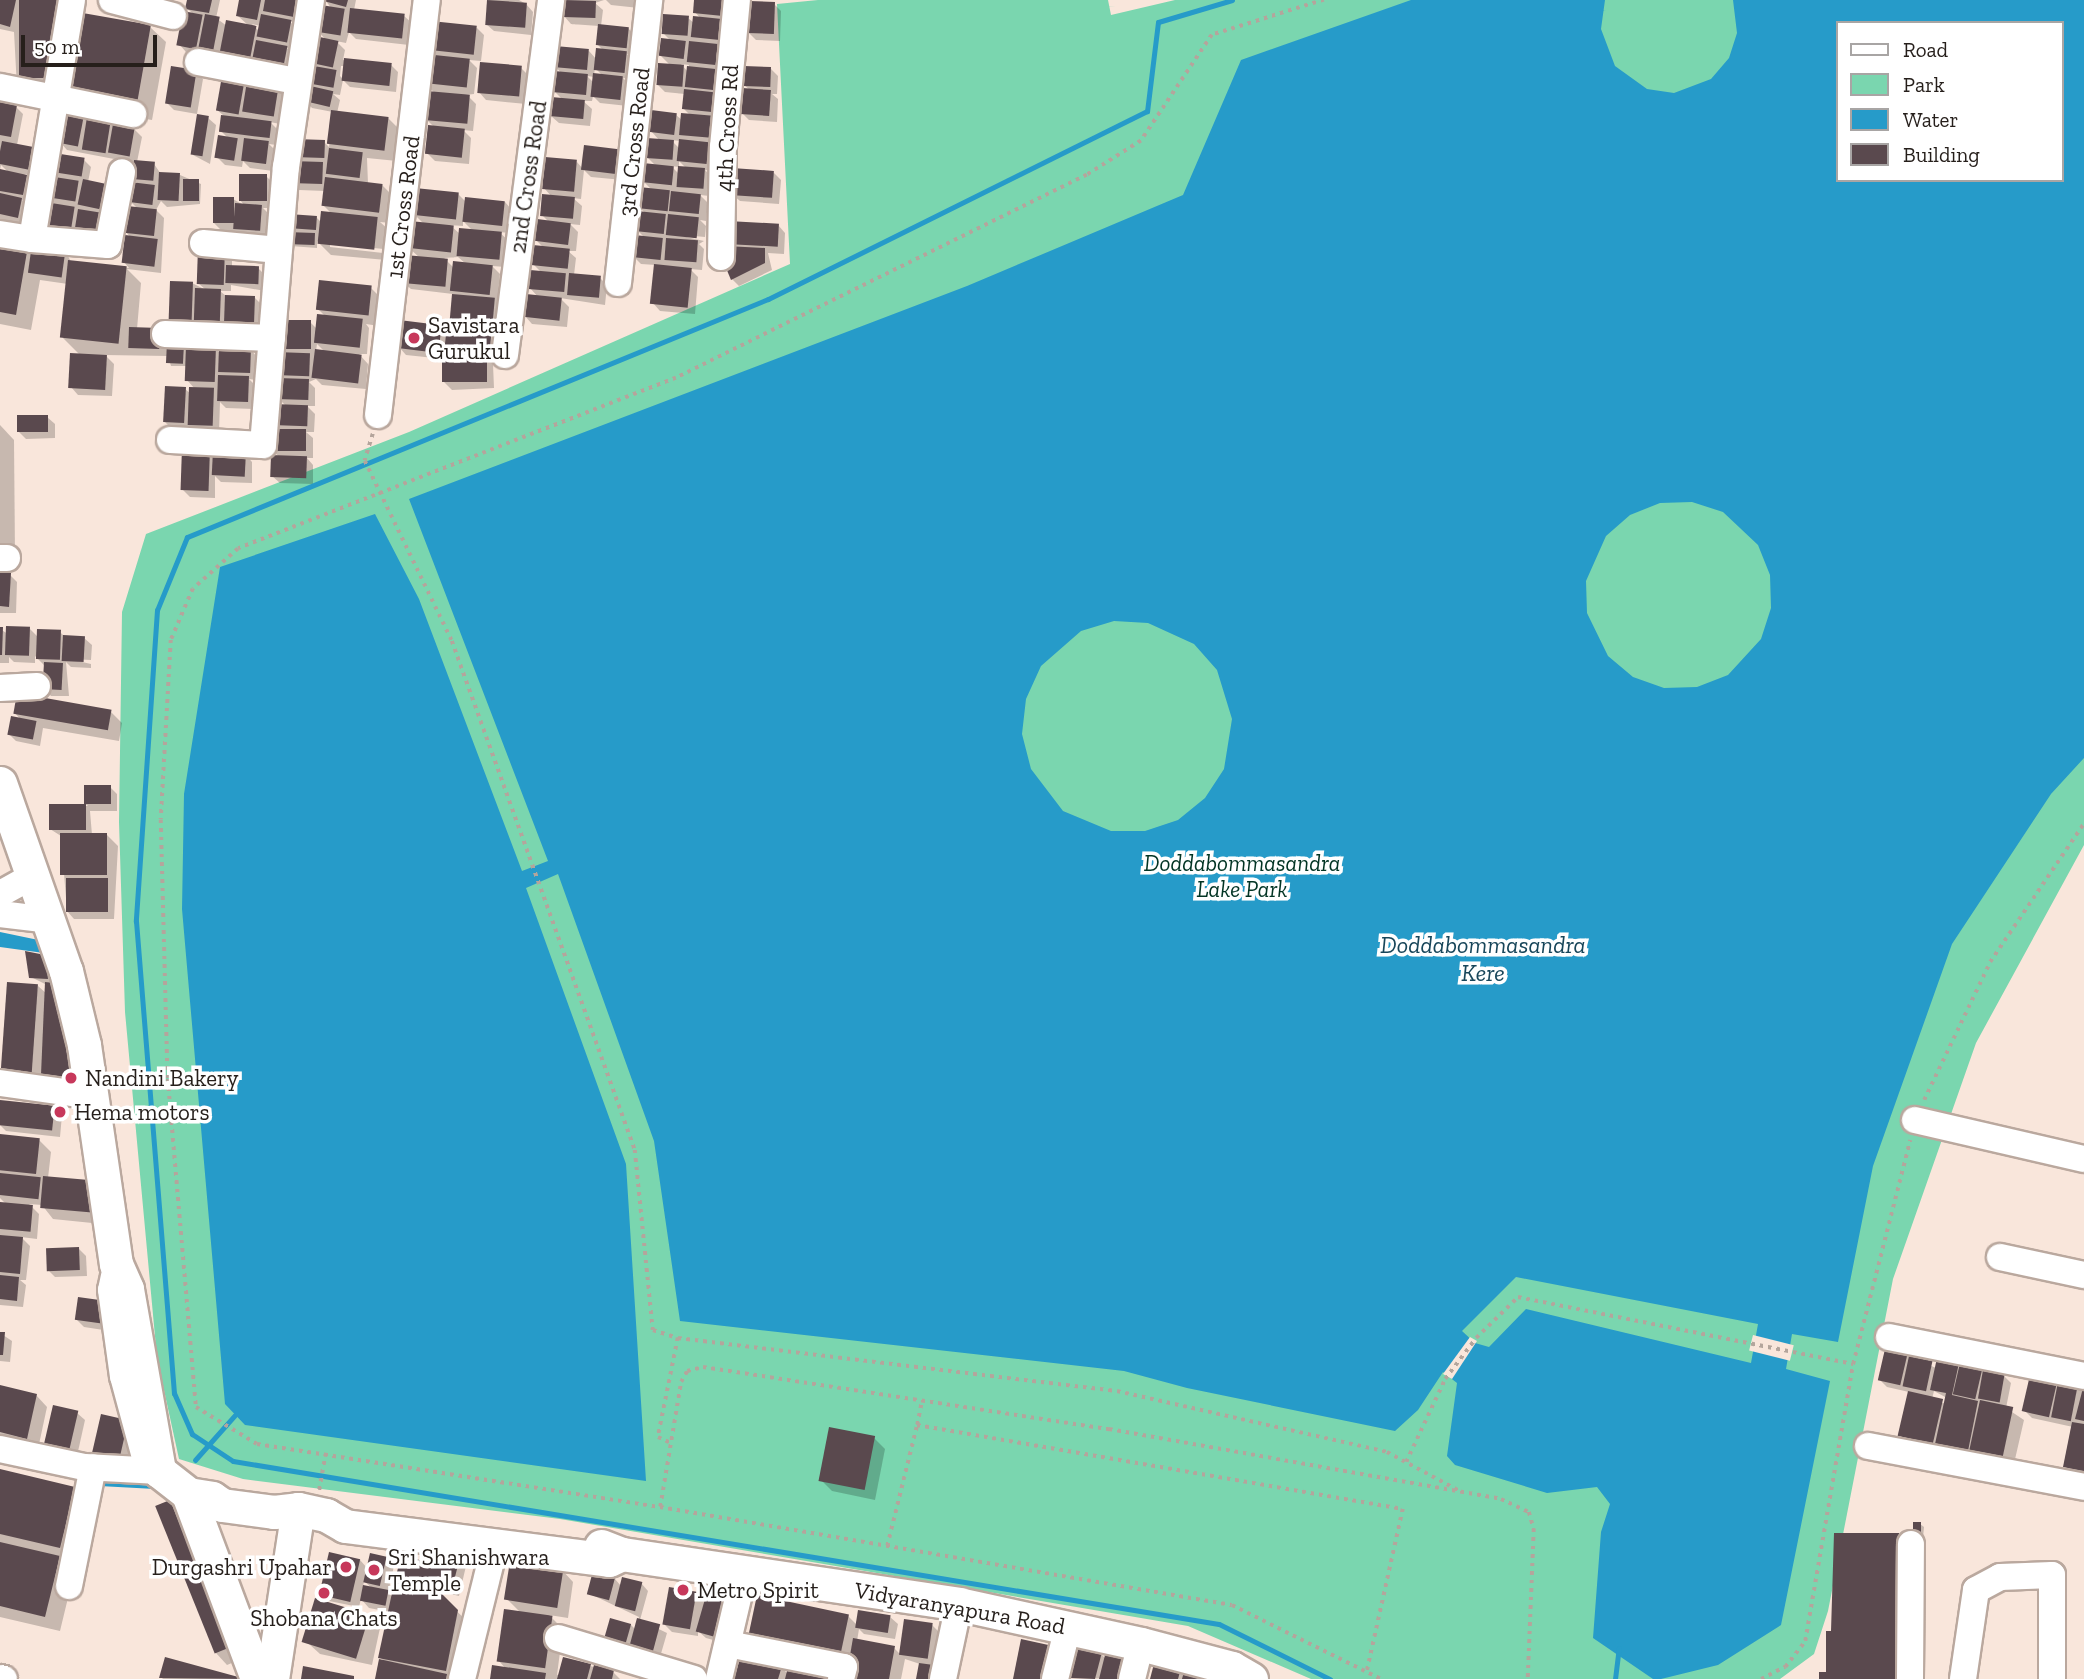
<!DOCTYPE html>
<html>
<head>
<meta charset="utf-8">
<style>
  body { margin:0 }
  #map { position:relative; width:2084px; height:1679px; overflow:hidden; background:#f9e6db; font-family:"Zilla Slab",serif }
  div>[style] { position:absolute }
  .green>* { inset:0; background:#7ad6af }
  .water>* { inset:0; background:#269bc9 }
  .pier>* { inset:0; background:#f9e6db; transform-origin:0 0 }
  .shadow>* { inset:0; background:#0003 }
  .stream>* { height:5px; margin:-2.5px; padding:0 2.5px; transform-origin:2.5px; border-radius:2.5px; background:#269bc9 }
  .building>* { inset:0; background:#5a494e; transform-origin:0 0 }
  .path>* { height:3.5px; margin-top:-1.75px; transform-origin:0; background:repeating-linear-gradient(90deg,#b4a59c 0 3.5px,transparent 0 8.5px) }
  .roads { filter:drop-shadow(2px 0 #baa89e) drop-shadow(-2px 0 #baa89e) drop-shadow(0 2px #baa89e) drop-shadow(0 -2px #baa89e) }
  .minor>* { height:26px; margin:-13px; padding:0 13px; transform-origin:13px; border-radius:13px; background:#fff }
  .major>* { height:33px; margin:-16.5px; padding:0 16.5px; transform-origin:16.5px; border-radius:16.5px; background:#fff }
  .dots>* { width:19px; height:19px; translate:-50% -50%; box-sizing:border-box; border:4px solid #fff; border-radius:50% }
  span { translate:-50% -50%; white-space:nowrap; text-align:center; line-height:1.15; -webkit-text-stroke:7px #fff; paint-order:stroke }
  .street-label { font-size:23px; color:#261f1b }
  .poi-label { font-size:23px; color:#261f1b }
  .left { translate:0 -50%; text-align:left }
  .right { translate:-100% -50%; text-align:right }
  .park-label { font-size:23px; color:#023424; font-style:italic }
  .water-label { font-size:24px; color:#18465a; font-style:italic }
  .legend { position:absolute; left:1836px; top:21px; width:228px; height:161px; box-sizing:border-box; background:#fff; border:2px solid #a8a5a4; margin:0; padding:9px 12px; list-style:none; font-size:21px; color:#261f1b }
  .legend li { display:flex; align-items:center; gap:14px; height:35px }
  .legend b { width:35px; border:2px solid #a8a5a4 }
  .scale { position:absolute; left:21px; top:35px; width:136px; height:32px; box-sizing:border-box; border:4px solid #261f1b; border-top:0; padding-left:9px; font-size:21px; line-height:24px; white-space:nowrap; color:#261f1b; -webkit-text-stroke:5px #fff; paint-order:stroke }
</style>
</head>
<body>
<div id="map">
  <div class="green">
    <div style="clip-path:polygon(evenodd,818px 0,1108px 0,1111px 15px,1175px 0,2084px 0,2084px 845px,1976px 1043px,1893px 1279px,1828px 1611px,1814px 1654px,1780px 1679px,1311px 1679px,1188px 1626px,560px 1519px,243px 1479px,179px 1459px,157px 1358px,125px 1012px,119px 822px,122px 612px,146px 534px,409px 432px,790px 264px,777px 4px,818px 0,1837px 23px,2061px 23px,2061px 180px,1837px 180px,1837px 23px)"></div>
  </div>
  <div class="water">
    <div style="clip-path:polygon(evenodd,1411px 0,1605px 0,1601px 29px,1615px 66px,1647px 89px,1674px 93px,1711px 79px,1729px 58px,1737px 33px,1733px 0,2084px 0,2084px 758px,2051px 794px,1952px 944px,1873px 1166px,1838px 1342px,1792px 1334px,1786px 1369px,1830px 1381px,1781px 1625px,1718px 1665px,1661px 1679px,1653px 1679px,1593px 1638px,1601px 1532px,1610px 1504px,1597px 1487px,1547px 1493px,1455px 1465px,1447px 1456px,1457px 1383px,1443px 1372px,1418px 1410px,1395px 1431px,1187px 1388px,1124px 1371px,680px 1321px,654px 1141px,558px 874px,526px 888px,626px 1164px,646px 1481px,245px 1425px,225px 1404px,182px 909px,184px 794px,220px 567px,375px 514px,419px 599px,522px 871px,548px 861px,409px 499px,967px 286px,1183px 195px,1241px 60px,1411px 0,1837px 23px,2061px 23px,2061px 180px,1837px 180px,1837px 23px,1411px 0,1692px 502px,1723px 512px,1758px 545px,1770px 575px,1771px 608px,1761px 639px,1728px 675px,1697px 687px,1664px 688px,1633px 677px,1608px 656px,1587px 613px,1586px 581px,1606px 536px,1630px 515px,1660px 503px,1692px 502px,1411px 0,1114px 621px,1148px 623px,1194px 644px,1217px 670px,1232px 719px,1224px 769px,1205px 798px,1178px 820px,1145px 831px,1111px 831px,1063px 811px,1031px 769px,1022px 734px,1026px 699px,1041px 666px,1081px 631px,1114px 621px,1411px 0,1516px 1277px,1758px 1324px,1751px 1363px,1526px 1309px,1489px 1347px,1475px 1343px,1462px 1331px,1516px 1277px)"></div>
    <div style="clip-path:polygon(0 932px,48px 942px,51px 954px,0 947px)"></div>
  </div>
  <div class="pier">
    <div style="left:1753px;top:1335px;width:42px;height:16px;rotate:14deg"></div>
    <div style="clip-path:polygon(1470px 1337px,1477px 1341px,1452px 1379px,1443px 1374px)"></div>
  </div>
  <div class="shadow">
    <div style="clip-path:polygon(0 0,60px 0,51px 95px,17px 88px,14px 32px,0 29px)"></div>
    <div style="clip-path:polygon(evenodd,188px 0,220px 0,216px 18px,227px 26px,249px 26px,238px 16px,241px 0,304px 0,301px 23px,289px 21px,298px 29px,294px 49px,287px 48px,294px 55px,290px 73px,186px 52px,179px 44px,193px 14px,187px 8px,188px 0,252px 24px,261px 26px,260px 32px,252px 24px)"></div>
    <div style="clip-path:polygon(evenodd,325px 0,356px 0,354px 10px,404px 16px,412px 23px,409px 45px,356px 39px,349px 32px,346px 43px,336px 41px,345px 50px,343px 60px,391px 65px,398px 72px,396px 92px,350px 87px,343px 80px,340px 95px,333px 94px,340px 100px,337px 113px,388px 118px,400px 130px,397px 161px,367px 158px,368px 184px,382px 185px,394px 197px,391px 223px,380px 222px,389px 230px,386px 260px,331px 255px,317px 241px,317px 248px,290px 246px,296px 234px,290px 228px,316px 217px,322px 223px,332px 214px,324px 206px,325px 191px,299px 190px,291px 182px,303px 163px,296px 156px,324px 142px,329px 147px,333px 112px,312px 108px,305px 100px,306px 82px,318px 68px,311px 62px,326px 40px,318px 31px,332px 9px,325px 0,341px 66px,344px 66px,343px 79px,340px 76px,341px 66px,325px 0,330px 244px,384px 249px,383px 253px,330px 247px,330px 244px)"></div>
    <div style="clip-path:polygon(489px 0,519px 0,526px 4px,533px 12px,531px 35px,494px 31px,486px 24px)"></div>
    <div style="clip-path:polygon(evenodd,566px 0,604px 0,595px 3px,603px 10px,601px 26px,628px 28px,635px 36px,633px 55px,627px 54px,633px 60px,632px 79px,623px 78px,630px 85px,628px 106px,600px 103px,593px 96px,592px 101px,583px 101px,592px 109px,590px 126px,559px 123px,551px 116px,562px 99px,554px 91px,562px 74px,555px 66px,589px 51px,597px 60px,603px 50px,597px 44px,599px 26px,571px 24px,564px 16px,566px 0,595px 68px,603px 76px,594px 75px,595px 68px,566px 0,587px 76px,595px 77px,594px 83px,587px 76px)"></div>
    <div style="clip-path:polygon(606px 0,639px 0,639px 8px,611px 5px)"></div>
    <div style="clip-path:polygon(evenodd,696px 0,728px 0,730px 22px,722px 21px,728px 28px,726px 46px,717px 45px,725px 53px,723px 96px,715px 96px,720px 101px,718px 144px,708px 144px,716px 151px,714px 171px,705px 170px,712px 177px,710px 196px,700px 195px,708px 203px,706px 221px,700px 220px,706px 226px,705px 237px,673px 234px,704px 241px,699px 244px,704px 249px,702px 270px,690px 269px,698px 277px,695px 314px,660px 311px,653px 303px,656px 265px,641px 264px,633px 256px,645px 238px,637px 230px,646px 214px,639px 207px,652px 190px,643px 181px,656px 166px,647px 157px,660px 141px,651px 131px,676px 115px,682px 120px,691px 116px,684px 109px,685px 94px,665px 92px,658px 85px,671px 66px,661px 56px,671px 41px,663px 33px,688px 18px,694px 23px,701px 19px,695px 12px,696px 0,681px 64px,689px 65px,688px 72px,681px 64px,696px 0,671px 140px,680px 141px,680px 149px,671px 140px,696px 0,679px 161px,686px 168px,679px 174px,671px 166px,679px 167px,679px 161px)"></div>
    <div style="clip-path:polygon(774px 4px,781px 11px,780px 41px,756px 40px,749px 33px)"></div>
    <div style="clip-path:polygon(150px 27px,166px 42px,152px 120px,80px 108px)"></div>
    <div style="clip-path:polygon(477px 28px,484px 35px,481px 61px,469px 60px,477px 68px,474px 94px,456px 96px,469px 97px,476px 104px,473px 131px,463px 130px,471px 138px,469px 164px,435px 161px,427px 153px,434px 127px,426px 119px,436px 94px,424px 83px,438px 58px,430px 49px)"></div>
    <div style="clip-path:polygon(521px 68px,528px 75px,526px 104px,486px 100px,479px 92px)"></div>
    <div style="clip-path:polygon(771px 69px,778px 76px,777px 94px,772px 94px,778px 99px,777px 122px,749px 120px,742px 113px,750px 90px,744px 85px)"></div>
    <div style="clip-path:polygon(196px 72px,203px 79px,197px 114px,174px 110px,166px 102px)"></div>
    <div style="clip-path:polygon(244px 82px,278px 88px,285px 95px,280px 124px,270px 122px,278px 130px,276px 145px,269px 144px,275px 150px,273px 171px,250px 168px,243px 161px,242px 167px,225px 165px,217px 157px,228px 138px,221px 131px,223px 115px,217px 110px)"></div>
    <div style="clip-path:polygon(0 104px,16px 107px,23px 114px,17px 145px,32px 148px,39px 156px,35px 176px,24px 174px,34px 184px,30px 202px,22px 200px,29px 206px,25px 224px,0 219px,0 171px,9px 173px,1px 165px,0 170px)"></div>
    <div style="clip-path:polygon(83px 118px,134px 129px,142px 137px,137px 162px,154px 164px,161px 174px,180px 175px,201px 184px,200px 204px,167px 207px,161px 201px,156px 210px,164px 218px,161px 273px,127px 269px,141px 283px,137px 329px,215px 348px,220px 353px,250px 349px,257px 357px,257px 380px,249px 379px,255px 385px,254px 409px,226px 408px,220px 402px,219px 432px,197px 431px,191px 426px,191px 430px,172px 429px,165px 422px,185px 389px,191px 394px,195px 389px,187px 380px,187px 366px,171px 366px,168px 356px,105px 355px,114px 364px,112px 396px,78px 395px,71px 387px,81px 356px,63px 338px,68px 284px,40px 280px,31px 330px,0 324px,0 243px,65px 250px,71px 262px,129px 268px,124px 262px,131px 238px,126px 232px,138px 209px,130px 201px,139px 185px,133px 179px,135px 163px,67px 150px,60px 142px)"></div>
    <div style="clip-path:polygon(208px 118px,216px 125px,210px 164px,193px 155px)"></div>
    <div style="clip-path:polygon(618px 150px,626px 158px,623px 180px,591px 177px,584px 170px,581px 199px,573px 198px,582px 206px,580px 225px,570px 224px,578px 232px,576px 251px,568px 251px,576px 258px,574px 275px,600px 278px,607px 285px,605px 305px,560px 298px,569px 307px,567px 327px,532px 324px,525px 316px,538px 297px,530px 288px,541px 272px,533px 264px,544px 248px,537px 241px,549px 222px,542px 215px,552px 197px,544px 188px,577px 162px,583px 169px)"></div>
    <div style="clip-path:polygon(84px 160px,91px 167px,88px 182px,111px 186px,111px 242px,50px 232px,43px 225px,55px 206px,46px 197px,60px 180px,52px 172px)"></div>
    <div style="clip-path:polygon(774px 173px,781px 180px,779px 204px,740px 201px,732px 194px)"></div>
    <div style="clip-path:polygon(266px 176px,273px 183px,273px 208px,263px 208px,269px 214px,268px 237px,221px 230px,214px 223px,233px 199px,245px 206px,240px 200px)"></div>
    <div style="clip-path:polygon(evenodd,458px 194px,466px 202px,505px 202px,512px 210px,510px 233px,499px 232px,509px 241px,506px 267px,492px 266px,500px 274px,497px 303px,502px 307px,499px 333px,492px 332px,499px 339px,497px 360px,488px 359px,493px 364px,494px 388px,452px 390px,444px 382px,444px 359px,406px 355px,399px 347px,442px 327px,448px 334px,458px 328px,451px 321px,453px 294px,411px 289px,403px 282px,420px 258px,409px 248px,424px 224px,414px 214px,458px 194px,463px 221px,473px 231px,460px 234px,450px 225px,463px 226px,463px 221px,458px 194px,458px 257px,466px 264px,454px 268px,444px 258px,458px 257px,458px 194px,447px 348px,457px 358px,446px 358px,447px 348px)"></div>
    <div style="clip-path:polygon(778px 225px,785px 233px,784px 254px,768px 253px,772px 270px,739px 286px,732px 279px,728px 244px)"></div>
    <div style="clip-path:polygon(200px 250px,232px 258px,232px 267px,258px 268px,265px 275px,265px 291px,231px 285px,231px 291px,220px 291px,226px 296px,255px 298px,262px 305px,261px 333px,177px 329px,192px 283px,206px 290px,198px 283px)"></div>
    <div style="clip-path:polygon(evenodd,371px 288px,382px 299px,379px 326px,366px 324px,369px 328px,367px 354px,359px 354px,368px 364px,366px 389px,322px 385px,316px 379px,309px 382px,315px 388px,315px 406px,307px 406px,315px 414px,314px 432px,306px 432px,313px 438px,313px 458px,307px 458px,313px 465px,313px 484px,280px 483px,272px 476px,279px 457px,273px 450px,280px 431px,274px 424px,286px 406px,278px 398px,277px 374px,286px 354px,280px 348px,310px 322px,317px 329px,326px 317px,318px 309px,371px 288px,317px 344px,325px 352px,316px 351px,317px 344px)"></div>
    <div style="clip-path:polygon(47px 417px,55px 424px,55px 438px,26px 439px,18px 431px)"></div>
    <div style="clip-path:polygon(0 425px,14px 440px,15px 555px,0 555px)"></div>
    <div style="clip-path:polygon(184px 449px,245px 454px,252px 462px,252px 483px,221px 482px,215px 476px,215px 498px,190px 497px,182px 489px)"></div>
    <div style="clip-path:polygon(0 574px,10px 575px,17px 582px,16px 613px,0 613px)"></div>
    <div style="clip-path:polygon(29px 628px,39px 638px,60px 632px,65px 637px,84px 638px,92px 645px,91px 660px,69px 659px,91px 664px,91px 668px,71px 667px,66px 662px,69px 696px,51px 696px,44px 688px,45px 666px,35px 656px,35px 663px,14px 662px,9px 657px,9px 663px,0 663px,0 629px,8px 634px)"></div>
    <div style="clip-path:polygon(110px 711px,122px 723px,119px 741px,43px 728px,40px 746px,16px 741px,9px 734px,21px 720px,15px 713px)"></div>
    <div style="clip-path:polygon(110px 787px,117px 794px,117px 811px,90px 811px,92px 835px,107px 835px,118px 846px,114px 919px,74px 919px,67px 911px,61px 836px,50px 829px,50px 806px,88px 806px,85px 804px)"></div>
    <div style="clip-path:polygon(27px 953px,52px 964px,52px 1079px,15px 1083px,38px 986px,47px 994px,47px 985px,31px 977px)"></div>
    <div style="clip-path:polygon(54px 1107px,62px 1115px,60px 1137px,6px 1131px,0 1125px,0 1112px)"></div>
    <div style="clip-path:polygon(0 1136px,39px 1140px,51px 1152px,48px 1178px,94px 1183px,102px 1224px,53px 1219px,42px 1205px,29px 1204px,39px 1214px,37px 1239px,21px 1237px,30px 1246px,26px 1280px,20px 1280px,26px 1285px,23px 1307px,0 1305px,0 1204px,6px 1204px,0 1198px)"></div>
    <div style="clip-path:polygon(79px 1249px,86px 1256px,87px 1276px,55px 1277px,48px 1270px)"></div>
    <div style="clip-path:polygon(113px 1310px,110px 1331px,84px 1327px,76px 1319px)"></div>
    <div style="clip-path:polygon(0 1333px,12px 1341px,10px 1362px,0 1361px)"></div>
    <div style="clip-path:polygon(evenodd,1906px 1355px,1936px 1368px,1938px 1360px,1981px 1370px,2004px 1376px,2011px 1383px,2006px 1408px,2024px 1420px,2013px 1468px,1911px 1446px,1900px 1435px,1909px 1392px,1887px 1387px,1880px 1380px,1906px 1355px,1934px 1391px,1947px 1398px,1946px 1404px,1932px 1399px,1934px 1391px,1906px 1355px,1948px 1445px,2011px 1458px,2010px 1462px,1948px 1448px,1948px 1445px)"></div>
    <div style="clip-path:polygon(2032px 1377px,2084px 1391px,2084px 1476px,2064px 1466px,2073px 1427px,2032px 1418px,2024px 1410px)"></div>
    <div style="clip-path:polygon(0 1387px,36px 1395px,47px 1407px,38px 1449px,0 1440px)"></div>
    <div style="clip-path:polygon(77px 1413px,85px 1420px,77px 1456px,54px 1451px,46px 1443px)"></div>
    <div style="clip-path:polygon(102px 1416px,135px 1429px,126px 1468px)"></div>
    <div style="clip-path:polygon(874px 1438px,885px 1449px,875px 1500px,832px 1491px,821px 1480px)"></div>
    <div style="clip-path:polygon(0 1471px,74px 1489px,89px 1504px,76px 1563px,60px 1559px,74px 1573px,60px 1631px,0 1617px)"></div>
    <div style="clip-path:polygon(169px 1502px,180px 1514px,239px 1660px,227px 1665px,216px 1653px,157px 1507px)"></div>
    <div style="clip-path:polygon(1920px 1524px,1924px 1527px,1923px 1538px,1918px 1538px)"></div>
    <div style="clip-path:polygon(evenodd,386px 1558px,394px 1566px,388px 1593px,393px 1597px,406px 1583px,398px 1576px,459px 1558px,466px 1566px,459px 1596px,435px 1590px,473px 1627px,463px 1679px,377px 1679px,386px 1663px,380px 1657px,390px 1612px,369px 1608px,361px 1599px,359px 1607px,329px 1601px,322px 1594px,360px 1560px,368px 1569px,386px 1558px,364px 1581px,373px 1589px,363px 1587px,364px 1581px)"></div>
    <div style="clip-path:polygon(562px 1570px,573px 1582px,568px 1618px,549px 1615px,563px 1629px,557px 1675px,590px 1666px,613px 1672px,620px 1679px,492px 1679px,506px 1669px,499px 1661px,521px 1613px,507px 1599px)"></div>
    <div style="clip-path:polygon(615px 1579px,621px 1586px,641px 1583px,648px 1591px,640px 1620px,667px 1633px,658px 1664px,613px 1646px,631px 1625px,636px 1630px,639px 1617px,588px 1593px)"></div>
    <div style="clip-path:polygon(696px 1594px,706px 1603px,728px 1644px,706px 1638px,698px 1631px,698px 1636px,672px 1632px,665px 1625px)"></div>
    <div style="clip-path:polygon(368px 1616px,380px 1628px,372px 1665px,320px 1654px,308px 1643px)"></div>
    <div style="clip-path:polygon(848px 1616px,857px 1625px,890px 1617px,898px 1624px,895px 1639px,864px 1634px,859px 1629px,857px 1641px,894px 1648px,900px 1654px,932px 1625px,939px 1632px,934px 1667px,918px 1679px,920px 1664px,905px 1659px,901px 1679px,848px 1679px,762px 1643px,750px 1632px)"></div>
    <div style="clip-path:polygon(1101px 1654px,1106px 1659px,1136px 1679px,1071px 1678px)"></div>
    <div style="clip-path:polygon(781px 1667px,788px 1674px,825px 1679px,736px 1679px)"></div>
    <div style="clip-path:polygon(1180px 1670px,1185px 1674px,1215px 1679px,1152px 1679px)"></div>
    <div style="clip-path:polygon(161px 1677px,238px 1679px,163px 1679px)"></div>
  </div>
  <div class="stream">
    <div style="left:1232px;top:0;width:77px;rotate:163.4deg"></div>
    <div style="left:1158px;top:22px;width:90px;rotate:97deg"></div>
    <div style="left:1147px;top:111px;width:423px;rotate:153.6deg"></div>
    <div style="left:768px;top:299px;width:628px;rotate:157.72deg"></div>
    <div style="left:187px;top:537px;width:79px;rotate:112.3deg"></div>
    <div style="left:157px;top:610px;width:312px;rotate:93.9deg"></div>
    <div style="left:136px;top:921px;width:474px;rotate:85.4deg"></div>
    <div style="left:174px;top:1393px;width:45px;rotate:66.3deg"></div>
    <div style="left:192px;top:1434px;width:49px;rotate:33.4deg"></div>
    <div style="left:233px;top:1461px;width:999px;rotate:9.39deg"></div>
    <div style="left:1219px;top:1624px;width:124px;rotate:26.4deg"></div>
    <div style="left:195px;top:1460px;width:60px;rotate:-48.4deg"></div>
    <div style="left:99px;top:1483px;width:56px;rotate:3.1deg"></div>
    <div style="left:1615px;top:1679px;width:31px;rotate:-83deg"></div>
  </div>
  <div class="building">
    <div style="clip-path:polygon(0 0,16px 0,10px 27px,0 24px)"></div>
    <div style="left:19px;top:0;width:38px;height:78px"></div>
    <div style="clip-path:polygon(187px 0,212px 0,209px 13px,185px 9px)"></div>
    <div style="clip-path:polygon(239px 0,261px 0,257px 20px,236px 16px)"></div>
    <div style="clip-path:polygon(265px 0,297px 0,294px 17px,263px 11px)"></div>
    <div style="clip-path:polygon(320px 0,348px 0,346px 7px)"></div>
    <div style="left:487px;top:0;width:40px;height:25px;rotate:4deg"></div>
    <div style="left:564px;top:0;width:32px;height:17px;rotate:2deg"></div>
    <div style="clip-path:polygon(694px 0,725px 0,723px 16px,693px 13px)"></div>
    <div style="left:749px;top:1px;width:26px;height:32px;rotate:2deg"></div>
    <div style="left:321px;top:5px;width:24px;height:27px;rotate:9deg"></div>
    <div style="left:350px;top:8px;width:55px;height:25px;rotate:6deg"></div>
    <div style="left:183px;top:11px;width:20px;height:35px;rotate:11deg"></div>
    <div style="left:77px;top:12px;width:75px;height:82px;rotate:10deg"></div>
    <div style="left:205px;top:14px;width:15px;height:36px;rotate:11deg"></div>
    <div style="left:261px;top:14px;width:31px;height:23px;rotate:11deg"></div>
    <div style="left:663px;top:14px;width:26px;height:20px;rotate:4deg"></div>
    <div style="left:693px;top:16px;width:29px;height:21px;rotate:6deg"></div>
    <div style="left:226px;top:20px;width:31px;height:36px;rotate:11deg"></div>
    <div style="left:431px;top:21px;width:46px;height:29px;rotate:6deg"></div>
    <div style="left:598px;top:24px;width:31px;height:21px;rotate:6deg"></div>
    <div style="left:315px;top:36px;width:24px;height:27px;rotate:12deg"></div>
    <div style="left:661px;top:38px;width:25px;height:18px;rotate:7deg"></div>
    <div style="left:256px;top:40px;width:32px;height:21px;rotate:11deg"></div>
    <div style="left:689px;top:41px;width:29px;height:21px;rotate:6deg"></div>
    <div style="left:555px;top:46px;width:34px;height:21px;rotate:5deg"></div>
    <div style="left:596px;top:48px;width:31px;height:22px;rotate:6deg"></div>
    <div style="left:425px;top:54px;width:45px;height:29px;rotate:6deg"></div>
    <div style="left:344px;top:58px;width:48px;height:23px;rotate:6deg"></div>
    <div style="left:480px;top:62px;width:42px;height:31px;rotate:5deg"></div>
    <div style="left:658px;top:63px;width:26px;height:22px;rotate:4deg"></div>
    <div style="left:308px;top:65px;width:29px;height:18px;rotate:10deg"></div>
    <div style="left:171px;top:66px;width:26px;height:38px;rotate:9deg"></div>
    <div style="left:687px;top:66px;width:31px;height:21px;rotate:6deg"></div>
    <div style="left:744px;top:66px;width:27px;height:20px;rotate:2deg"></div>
    <div style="left:554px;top:71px;width:34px;height:21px;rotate:5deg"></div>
    <div style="left:593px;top:73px;width:30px;height:24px;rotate:6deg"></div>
    <div style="left:222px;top:76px;width:23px;height:35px;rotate:10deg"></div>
    <div style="left:247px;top:81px;width:32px;height:31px;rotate:9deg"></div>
    <div style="left:306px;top:85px;width:28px;height:16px;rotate:13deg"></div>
    <div style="left:742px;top:88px;width:29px;height:26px;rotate:4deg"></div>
    <div style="left:684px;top:89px;width:30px;height:20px;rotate:6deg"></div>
    <div style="left:427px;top:91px;width:43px;height:29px;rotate:5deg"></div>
    <div style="left:551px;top:97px;width:34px;height:19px;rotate:5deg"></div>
    <div style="clip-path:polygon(0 102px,17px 105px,11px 137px,0 135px)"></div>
    <div style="left:331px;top:110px;width:58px;height:34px;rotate:7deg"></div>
    <div style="left:651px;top:110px;width:26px;height:22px;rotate:7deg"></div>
    <div style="left:63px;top:113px;width:21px;height:30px;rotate:11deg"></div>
    <div style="left:681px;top:113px;width:32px;height:22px;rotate:5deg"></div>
    <div style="left:197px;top:114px;width:12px;height:41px;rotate:9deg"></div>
    <div style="left:221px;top:115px;width:51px;height:17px;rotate:7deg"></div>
    <div style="left:87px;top:117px;width:24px;height:33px;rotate:9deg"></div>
    <div style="left:113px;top:124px;width:22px;height:29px;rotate:10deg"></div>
    <div style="left:428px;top:125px;width:37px;height:29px;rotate:6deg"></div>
    <div style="left:218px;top:135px;width:20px;height:23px;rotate:9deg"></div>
    <div style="left:244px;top:138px;width:25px;height:23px;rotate:7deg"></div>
    <div style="left:647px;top:138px;width:27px;height:20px;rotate:4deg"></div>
    <div style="left:295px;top:139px;width:30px;height:18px;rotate:2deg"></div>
    <div style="left:679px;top:139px;width:30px;height:22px;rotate:6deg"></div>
    <div style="left:2px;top:141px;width:32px;height:23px;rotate:11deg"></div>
    <div style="left:584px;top:145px;width:35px;height:25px;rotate:7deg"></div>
    <div style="left:329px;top:148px;width:34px;height:26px;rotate:7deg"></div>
    <div style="left:54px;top:153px;width:31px;height:19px;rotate:9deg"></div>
    <div style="left:545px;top:157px;width:32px;height:32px;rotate:5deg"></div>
    <div style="left:134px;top:160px;width:21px;height:19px;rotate:5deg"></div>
    <div style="left:291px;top:161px;width:32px;height:22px;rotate:2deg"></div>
    <div style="left:643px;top:163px;width:31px;height:19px;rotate:6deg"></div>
    <div style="left:678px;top:166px;width:27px;height:21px;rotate:4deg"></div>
    <div style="left:732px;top:168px;width:42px;height:27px;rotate:4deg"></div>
    <div style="clip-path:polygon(0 169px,27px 175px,23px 195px,0 191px)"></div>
    <div style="left:159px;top:172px;width:21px;height:28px;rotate:3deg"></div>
    <div style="left:239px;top:174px;width:28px;height:27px"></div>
    <div style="left:48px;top:176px;width:31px;height:21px;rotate:9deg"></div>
    <div style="left:325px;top:177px;width:58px;height:29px;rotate:7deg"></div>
    <div style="left:83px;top:179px;width:30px;height:26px;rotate:12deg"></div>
    <div style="left:183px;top:179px;width:16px;height:22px"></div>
    <div style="left:130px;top:182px;width:25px;height:20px;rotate:7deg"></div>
    <div style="left:639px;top:187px;width:31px;height:21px;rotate:6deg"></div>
    <div style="left:415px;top:188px;width:44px;height:27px;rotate:6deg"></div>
    <div style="left:671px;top:191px;width:30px;height:20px;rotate:6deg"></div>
    <div style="clip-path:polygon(0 193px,22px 198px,18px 218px,0 214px)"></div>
    <div style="left:542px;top:194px;width:33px;height:22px;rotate:5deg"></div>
    <div style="left:213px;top:197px;width:21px;height:26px"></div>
    <div style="left:465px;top:197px;width:40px;height:25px;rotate:6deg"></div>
    <div style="left:45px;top:202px;width:30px;height:23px;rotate:9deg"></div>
    <div style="left:235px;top:203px;width:27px;height:26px;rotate:4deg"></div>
    <div style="left:127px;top:206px;width:30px;height:27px;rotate:6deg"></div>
    <div style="left:78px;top:209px;width:30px;height:21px;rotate:9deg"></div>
    <div style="left:321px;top:211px;width:57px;height:33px;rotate:6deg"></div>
    <div style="left:637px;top:211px;width:29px;height:20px;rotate:6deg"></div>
    <div style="left:289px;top:214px;width:28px;height:14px;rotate:4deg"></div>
    <div style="left:668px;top:214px;width:31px;height:21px;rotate:6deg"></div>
    <div style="left:537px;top:219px;width:34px;height:22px;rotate:7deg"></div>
    <div style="left:410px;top:221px;width:44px;height:27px;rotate:6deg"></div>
    <div style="left:728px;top:221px;width:51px;height:23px;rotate:3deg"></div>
    <div style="left:459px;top:228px;width:43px;height:28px;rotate:5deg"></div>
    <div style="left:286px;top:232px;width:29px;height:12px;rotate:2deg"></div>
    <div style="left:125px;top:235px;width:33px;height:28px;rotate:7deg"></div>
    <div style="left:634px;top:235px;width:29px;height:22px;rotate:6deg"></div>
    <div style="left:666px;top:238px;width:32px;height:22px;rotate:4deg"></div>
    <div style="clip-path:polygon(0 241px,28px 246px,16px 315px,0 312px)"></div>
    <div style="left:32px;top:244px;width:34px;height:29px;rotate:8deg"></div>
    <div style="left:533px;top:245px;width:37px;height:20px;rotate:6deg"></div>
    <div style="clip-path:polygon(726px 246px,765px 248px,765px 263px,731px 280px,724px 263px)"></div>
    <div style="left:198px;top:248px;width:27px;height:36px;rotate:2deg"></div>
    <div style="left:405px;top:255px;width:43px;height:28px;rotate:5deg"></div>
    <div style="left:68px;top:260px;width:59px;height:78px;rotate:6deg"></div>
    <div style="left:453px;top:261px;width:40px;height:30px;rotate:6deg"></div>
    <div style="left:654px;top:264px;width:38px;height:40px;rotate:6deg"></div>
    <div style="left:226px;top:265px;width:33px;height:18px;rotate:2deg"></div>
    <div style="left:530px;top:270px;width:36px;height:19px;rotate:5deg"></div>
    <div style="left:569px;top:273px;width:32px;height:22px;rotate:5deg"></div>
    <div style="left:319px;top:280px;width:53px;height:30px;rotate:6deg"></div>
    <div style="left:170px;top:281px;width:23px;height:41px;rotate:2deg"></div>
    <div style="left:195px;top:288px;width:26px;height:37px;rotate:2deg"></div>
    <div style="left:452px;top:294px;width:43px;height:28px;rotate:5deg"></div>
    <div style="left:526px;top:294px;width:36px;height:23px;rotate:6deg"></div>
    <div style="left:225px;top:295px;width:30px;height:31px;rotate:2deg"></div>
    <div style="left:317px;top:314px;width:46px;height:29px;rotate:6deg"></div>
    <div style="left:279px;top:320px;width:32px;height:29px"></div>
    <div style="left:399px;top:320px;width:43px;height:28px;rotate:7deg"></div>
    <div style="left:447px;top:325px;width:45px;height:24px;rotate:6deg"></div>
    <div style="left:129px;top:327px;width:31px;height:21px;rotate:2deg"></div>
    <div style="left:167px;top:343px;width:17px;height:20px;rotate:3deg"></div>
    <div style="left:186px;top:345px;width:30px;height:36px;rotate:2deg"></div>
    <div style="left:219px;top:347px;width:32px;height:25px;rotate:2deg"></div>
    <div style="left:315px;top:349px;width:47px;height:29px;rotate:7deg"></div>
    <div style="left:276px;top:352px;width:34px;height:23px;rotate:2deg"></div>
    <div style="left:70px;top:353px;width:37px;height:35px;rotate:3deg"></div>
    <div style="left:487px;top:355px;width:27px;height:45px;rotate:90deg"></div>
    <div style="left:218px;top:375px;width:31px;height:26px;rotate:2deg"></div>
    <div style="left:277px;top:378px;width:32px;height:21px;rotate:2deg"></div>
    <div style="left:165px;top:386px;width:21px;height:36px;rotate:3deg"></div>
    <div style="left:189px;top:387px;width:25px;height:38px;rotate:2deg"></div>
    <div style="left:273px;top:404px;width:35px;height:21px;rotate:2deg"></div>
    <div style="left:17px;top:415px;width:31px;height:17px"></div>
    <div style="left:272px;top:429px;width:34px;height:22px"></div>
    <div style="left:182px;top:448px;width:28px;height:42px;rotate:2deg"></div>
    <div style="left:213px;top:451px;width:33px;height:24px;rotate:3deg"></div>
    <div style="left:271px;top:455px;width:36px;height:22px;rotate:2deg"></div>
    <div style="clip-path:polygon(0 572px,11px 573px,9px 607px,0 606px)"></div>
    <div style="left:6px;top:626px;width:24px;height:29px;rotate:2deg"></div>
    <div style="clip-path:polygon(0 627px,3px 627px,2px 655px,0 655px)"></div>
    <div style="left:37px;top:629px;width:24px;height:30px;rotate:2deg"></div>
    <div style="left:63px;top:635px;width:22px;height:26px;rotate:3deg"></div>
    <div style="left:44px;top:662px;width:19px;height:27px;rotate:3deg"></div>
    <div style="left:17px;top:693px;width:96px;height:21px;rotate:10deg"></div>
    <div style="left:11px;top:716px;width:26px;height:19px;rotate:11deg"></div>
    <div style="left:84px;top:785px;width:27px;height:19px"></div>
    <div style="left:49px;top:804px;width:37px;height:26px"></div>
    <div style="left:60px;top:833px;width:47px;height:42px"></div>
    <div style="left:66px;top:878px;width:42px;height:34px"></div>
    <div style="clip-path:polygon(25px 951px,45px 955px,48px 979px,29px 978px)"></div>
    <div style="left:7px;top:982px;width:31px;height:90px;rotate:4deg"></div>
    <div style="clip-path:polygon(45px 982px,63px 984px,80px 1080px,41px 1075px)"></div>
    <div style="left:0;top:1100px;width:55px;height:25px;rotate:6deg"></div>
    <div style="left:0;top:1134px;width:40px;height:36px;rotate:6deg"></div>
    <div style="left:0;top:1173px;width:41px;height:22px;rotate:6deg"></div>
    <div style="left:43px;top:1176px;width:52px;height:32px;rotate:5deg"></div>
    <div style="left:0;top:1202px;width:33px;height:27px;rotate:5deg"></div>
    <div style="clip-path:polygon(0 1235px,23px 1237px,20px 1274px,0 1272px)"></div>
    <div style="left:79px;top:1247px;width:23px;height:33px;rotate:88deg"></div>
    <div style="clip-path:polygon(0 1275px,19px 1277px,17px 1301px,0 1299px)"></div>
    <div style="left:78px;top:1297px;width:29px;height:23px;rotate:8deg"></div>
    <div style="clip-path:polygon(0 1332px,5px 1332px,3px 1355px,0 1355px)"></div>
    <div style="left:1885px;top:1349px;width:23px;height:32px;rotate:13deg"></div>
    <div style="left:1909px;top:1356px;width:24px;height:31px;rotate:12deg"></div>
    <div style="clip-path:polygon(1937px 1358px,1959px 1363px,1952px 1395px,1978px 1401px,1968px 1451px,1935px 1444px,1946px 1393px,1930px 1390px)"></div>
    <div style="left:1960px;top:1363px;width:23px;height:32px;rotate:13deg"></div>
    <div style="left:1983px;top:1370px;width:22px;height:29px;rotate:10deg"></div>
    <div style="left:2030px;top:1375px;width:28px;height:37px;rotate:13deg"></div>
    <div style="left:2058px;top:1382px;width:20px;height:36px;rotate:11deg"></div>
    <div style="clip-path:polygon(2084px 1384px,2084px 1421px,2075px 1419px)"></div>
    <div style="clip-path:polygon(0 1385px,37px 1394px,27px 1439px,0 1432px)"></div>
    <div style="left:1908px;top:1391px;width:36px;height:46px;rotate:13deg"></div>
    <div style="left:1980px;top:1400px;width:34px;height:52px;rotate:12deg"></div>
    <div style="left:53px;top:1405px;width:26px;height:40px;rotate:13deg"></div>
    <div style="left:101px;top:1414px;width:28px;height:43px;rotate:13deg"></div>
    <div style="clip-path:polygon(2072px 1422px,2084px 1424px,2084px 1471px,2063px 1467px)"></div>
    <div style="left:829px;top:1427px;width:47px;height:55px;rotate:11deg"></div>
    <div style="clip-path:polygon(0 1469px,75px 1487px,60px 1548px,0 1534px)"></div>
    <div style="left:170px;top:1500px;width:159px;height:16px;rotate:68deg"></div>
    <div style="left:1913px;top:1522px;width:8px;height:14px"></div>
    <div style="clip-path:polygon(1834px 1533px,1899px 1533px,1899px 1679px,1819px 1679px,1819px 1672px,1826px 1672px,1826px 1631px,1831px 1631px)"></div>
    <div style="clip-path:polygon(0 1542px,60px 1556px,45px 1617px,0 1606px)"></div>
    <div style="left:329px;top:1552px;width:32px;height:44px;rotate:13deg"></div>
    <div style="left:370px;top:1553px;width:17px;height:30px;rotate:13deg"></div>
    <div style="clip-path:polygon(441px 1553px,460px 1557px,452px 1589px,396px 1576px,401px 1556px,438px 1564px)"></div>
    <div style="left:510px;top:1561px;width:54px;height:39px;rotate:9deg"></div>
    <div style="left:593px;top:1571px;width:23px;height:24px;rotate:15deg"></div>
    <div style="left:622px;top:1577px;width:21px;height:30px;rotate:14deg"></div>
    <div style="clip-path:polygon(395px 1579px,435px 1587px,458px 1610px,446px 1671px,378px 1658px)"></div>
    <div style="left:363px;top:1585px;width:26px;height:16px;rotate:11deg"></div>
    <div style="left:669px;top:1587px;width:28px;height:38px;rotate:10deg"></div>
    <div style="left:707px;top:1592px;width:25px;height:41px;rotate:16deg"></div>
    <div style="left:757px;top:1595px;width:94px;height:39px;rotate:12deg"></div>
    <div style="left:315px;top:1598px;width:57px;height:46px;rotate:17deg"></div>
    <div style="left:504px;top:1609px;width:49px;height:53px;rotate:8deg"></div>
    <div style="left:858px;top:1610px;width:33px;height:18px;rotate:9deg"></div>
    <div style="left:610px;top:1618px;width:22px;height:22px;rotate:16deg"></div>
    <div style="left:637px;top:1618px;width:24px;height:34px;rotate:15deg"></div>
    <div style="left:904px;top:1619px;width:29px;height:36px;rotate:8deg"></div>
    <div style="clip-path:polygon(853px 1638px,895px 1646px,889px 1679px,846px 1679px)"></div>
    <div style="clip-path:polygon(1021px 1639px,1053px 1646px,1047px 1679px,1013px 1679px)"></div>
    <div style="clip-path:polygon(1078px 1646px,1102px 1652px,1095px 1679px,1069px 1678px)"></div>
    <div style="clip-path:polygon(1107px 1647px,1134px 1655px,1127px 1679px,1099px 1679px)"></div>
    <div style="clip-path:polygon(741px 1655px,782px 1666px,778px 1679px,734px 1679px)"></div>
    <div style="clip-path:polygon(165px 1657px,242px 1678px,242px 1679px,159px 1678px)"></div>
    <div style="clip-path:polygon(563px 1657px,591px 1664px,587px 1679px,557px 1679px)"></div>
    <div style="clip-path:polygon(379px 1659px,447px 1674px,446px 1679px,375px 1679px)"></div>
    <div style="clip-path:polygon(1155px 1660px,1181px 1668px,1178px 1679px,1150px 1679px)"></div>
    <div style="clip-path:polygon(919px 1663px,941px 1666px,939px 1679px,916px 1679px)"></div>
    <div style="clip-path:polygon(492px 1665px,546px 1673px,545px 1679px,490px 1679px)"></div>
    <div style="clip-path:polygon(594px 1665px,614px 1670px,612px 1679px,590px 1679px)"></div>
    <div style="clip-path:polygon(303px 1666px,354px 1676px,354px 1679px,301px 1679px)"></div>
    <div style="clip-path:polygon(788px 1667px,825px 1677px,825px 1679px,785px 1679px)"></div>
    <div style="clip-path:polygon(1185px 1668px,1219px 1679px,1182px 1679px)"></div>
  </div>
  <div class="path">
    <div style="left:1324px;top:0;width:117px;rotate:162.6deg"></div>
    <div style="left:1212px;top:35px;width:128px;rotate:123.8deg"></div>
    <div style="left:1141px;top:141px;width:64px;rotate:147.8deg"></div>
    <div style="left:1087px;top:175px;width:458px;rotate:153.7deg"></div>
    <div style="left:676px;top:378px;width:470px;rotate:158.7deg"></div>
    <div style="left:238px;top:549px;width:60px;rotate:138.4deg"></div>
    <div style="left:193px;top:589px;width:56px;rotate:113.3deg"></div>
    <div style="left:171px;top:640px;width:180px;rotate:93.2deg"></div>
    <div style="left:161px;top:820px;width:259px;rotate:88.5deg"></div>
    <div style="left:168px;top:1079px;width:329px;rotate:85.1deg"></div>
    <div style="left:196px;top:1407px;width:71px;rotate:31.2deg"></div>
    <div style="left:257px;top:1444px;width:408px;rotate:8.9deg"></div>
    <div style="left:660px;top:1507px;width:580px;rotate:9.72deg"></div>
    <div style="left:1232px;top:1605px;width:166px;rotate:26.4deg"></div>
    <div style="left:373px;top:434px;width:28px;rotate:107deg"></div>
    <div style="left:365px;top:461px;width:200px;rotate:64.2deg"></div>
    <div style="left:452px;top:641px;width:541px;rotate:70.23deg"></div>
    <div style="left:635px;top:1150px;width:181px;rotate:84.3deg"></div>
    <div style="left:653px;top:1330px;width:26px;rotate:18deg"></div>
    <div style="left:678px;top:1338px;width:101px;rotate:101.4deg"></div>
    <div style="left:658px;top:1437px;width:14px;rotate:25deg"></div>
    <div style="left:1924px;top:1100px;width:153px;rotate:-64.4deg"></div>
    <div style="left:1990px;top:962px;width:168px;rotate:-55.9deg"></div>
    <div style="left:678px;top:1338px;width:442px;rotate:6.9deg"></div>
    <div style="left:1117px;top:1391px;width:277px;rotate:12.7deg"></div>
    <div style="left:1387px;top:1452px;width:81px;rotate:28.2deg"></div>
    <div style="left:917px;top:1425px;width:25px;rotate:-79deg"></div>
    <div style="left:1406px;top:1462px;width:92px;rotate:-64.8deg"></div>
    <div style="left:1445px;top:1379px;width:51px;rotate:-52.9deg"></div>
    <div style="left:1476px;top:1338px;width:59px;rotate:-44.3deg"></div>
    <div style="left:1518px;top:1297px;width:342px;rotate:11.3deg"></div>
    <div style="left:319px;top:1490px;width:36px;rotate:-80deg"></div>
    <div style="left:660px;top:1507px;width:127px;rotate:-80.5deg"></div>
    <div style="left:681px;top:1382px;width:13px;rotate:-61deg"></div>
    <div style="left:687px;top:1371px;width:16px;rotate:-14deg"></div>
    <div style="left:703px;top:1367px;width:411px;rotate:8.7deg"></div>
    <div style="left:1109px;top:1429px;width:398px;rotate:10.1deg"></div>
    <div style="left:1501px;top:1499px;width:31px;rotate:25deg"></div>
    <div style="left:1529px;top:1512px;width:18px;rotate:74deg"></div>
    <div style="left:1534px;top:1529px;width:150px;rotate:92.3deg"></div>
    <div style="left:887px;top:1546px;width:125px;rotate:-76.1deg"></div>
    <div style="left:917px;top:1425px;width:493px;rotate:9.8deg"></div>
    <div style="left:1403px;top:1509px;width:167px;rotate:102.5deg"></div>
    <div style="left:1761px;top:1679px;width:27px;rotate:-27deg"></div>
    <div style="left:1785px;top:1667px;width:33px;rotate:-52deg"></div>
    <div style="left:1805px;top:1641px;width:281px;rotate:-80.2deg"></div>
    <div style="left:1853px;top:1364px;width:231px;rotate:-75.7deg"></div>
  </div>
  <div class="roads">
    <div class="minor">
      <div style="left:112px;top:0;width:63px;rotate:14.7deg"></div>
      <div style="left:198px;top:62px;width:100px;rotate:11deg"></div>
      <div style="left:0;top:87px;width:136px;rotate:11.5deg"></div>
      <div style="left:0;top:234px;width:32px;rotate:9deg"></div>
      <div style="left:32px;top:239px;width:242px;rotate:-80.5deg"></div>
      <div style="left:32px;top:239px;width:76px;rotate:4.5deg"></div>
      <div style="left:108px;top:245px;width:74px;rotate:-79.1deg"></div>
      <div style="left:203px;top:243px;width:76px;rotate:5.3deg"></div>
      <div style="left:721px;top:257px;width:110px;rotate:-89deg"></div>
      <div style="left:723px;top:147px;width:148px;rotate:-84.6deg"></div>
      <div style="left:618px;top:283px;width:285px;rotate:-83.7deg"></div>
      <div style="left:165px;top:334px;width:107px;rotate:2.1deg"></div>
      <div style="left:505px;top:355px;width:358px;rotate:-82.6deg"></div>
      <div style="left:378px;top:415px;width:418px;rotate:-83.3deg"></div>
      <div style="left:170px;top:440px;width:93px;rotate:3.1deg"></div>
      <div style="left:263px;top:445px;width:279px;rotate:-85.3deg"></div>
      <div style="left:286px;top:167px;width:169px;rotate:-81.5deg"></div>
      <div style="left:0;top:558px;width:7px"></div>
      <div style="left:0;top:688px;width:37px;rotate:-3deg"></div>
      <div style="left:0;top:894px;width:37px;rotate:-29deg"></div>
      <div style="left:0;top:914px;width:49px;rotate:7deg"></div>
      <div style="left:0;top:1083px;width:93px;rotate:8deg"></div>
      <div style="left:1915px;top:1120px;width:173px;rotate:13deg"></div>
      <div style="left:2000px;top:1257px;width:86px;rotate:12.1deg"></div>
      <div style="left:114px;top:1276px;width:14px;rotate:102deg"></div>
      <div style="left:111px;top:1290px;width:87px;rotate:82.1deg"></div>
      <div style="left:123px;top:1376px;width:81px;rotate:74.9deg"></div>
      <div style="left:1889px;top:1337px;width:199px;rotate:11.3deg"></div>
      <div style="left:1868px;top:1446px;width:220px;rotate:10.7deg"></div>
      <div style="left:0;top:1449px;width:86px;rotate:12.1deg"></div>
      <div style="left:84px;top:1467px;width:75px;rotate:3.1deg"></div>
      <div style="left:69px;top:1586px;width:121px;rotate:-78.6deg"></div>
      <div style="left:558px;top:1638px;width:142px;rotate:16.8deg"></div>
      <div style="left:728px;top:1644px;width:118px;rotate:11.2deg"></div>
      <div style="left:844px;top:1667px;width:12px;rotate:104deg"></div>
      <div style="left:0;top:1678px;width:4px;rotate:14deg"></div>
      <div style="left:462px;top:1679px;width:138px;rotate:-76.2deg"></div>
      <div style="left:719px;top:1679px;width:110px;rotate:-76.8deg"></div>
      <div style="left:943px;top:1679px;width:77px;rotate:-78deg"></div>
      <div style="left:1055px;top:1679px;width:54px;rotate:-76deg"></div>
      <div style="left:1132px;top:1679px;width:36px;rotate:-76deg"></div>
      <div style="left:1910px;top:1679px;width:135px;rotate:-89.6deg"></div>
      <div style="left:1963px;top:1679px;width:90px;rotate:-81.7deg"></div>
      <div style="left:1976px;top:1590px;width:27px;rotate:-28deg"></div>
      <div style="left:2000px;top:1577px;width:52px;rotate:-2.2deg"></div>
      <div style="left:2052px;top:1575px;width:104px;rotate:90deg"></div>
    </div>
    <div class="major">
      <div style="left:0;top:783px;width:199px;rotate:70.7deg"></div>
      <div style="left:66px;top:971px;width:76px;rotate:76.3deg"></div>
      <div style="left:84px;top:1045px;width:221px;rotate:81.7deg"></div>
      <div style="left:116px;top:1264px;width:27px;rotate:66deg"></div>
      <div style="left:127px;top:1289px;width:185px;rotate:80deg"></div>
      <div style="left:159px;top:1471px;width:37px;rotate:38deg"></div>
      <div style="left:188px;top:1494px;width:24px;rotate:9deg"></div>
      <div style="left:212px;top:1498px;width:12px;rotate:35deg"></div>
      <div style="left:222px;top:1505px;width:52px;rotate:7.7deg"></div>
      <div style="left:274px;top:1512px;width:24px;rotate:-7deg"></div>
      <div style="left:298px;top:1509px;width:29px;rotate:12deg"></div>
      <div style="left:326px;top:1515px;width:22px;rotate:30deg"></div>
      <div style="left:345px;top:1526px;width:266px;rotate:7.3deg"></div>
      <div style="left:609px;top:1560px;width:14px;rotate:-25deg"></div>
      <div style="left:188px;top:1494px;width:197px;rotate:69.5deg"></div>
      <div style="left:601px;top:1546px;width:22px;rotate:21deg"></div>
      <div style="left:622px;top:1554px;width:341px;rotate:8.4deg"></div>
      <div style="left:959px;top:1604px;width:186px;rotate:12.4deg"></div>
      <div style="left:1141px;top:1644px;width:94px;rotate:14.8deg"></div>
      <div style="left:1232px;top:1668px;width:22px;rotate:30deg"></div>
      <div style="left:272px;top:1679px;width:172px;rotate:-81.3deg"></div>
    </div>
  </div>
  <div class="dots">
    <div style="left:414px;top:338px;background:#c7385b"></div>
    <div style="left:71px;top:1078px;background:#c7385b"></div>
    <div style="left:60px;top:1112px;background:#c7385b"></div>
    <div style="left:346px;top:1567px;background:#c7385b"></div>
    <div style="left:374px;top:1570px;background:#c7385b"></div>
    <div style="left:683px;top:1590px;background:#c7385b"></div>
    <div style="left:324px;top:1593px;background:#c7385b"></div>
  </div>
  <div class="street-label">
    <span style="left:727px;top:128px;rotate:-87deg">4th Cross Rd</span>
    <span style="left:634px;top:142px;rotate:-84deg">3rd Cross Road</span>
    <span style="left:528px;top:177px;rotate:-82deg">2nd Cross Road</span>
    <span style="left:403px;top:207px;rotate:-83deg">1st Cross Road</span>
    <span style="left:960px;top:1608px;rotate:10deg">Vidyaranyapura Road</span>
  </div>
  <div class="poi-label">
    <span class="left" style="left:428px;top:338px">Savistara<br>Gurukul</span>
    <span class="left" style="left:85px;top:1078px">Nandini Bakery</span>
    <span class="left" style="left:74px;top:1112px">Hema motors</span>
    <span class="left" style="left:388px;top:1570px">Sri Shanishwara<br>Temple</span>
    <span class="right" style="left:332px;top:1567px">Durgashri Upahar</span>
    <span class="left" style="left:697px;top:1590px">Metro Spirit</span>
    <span style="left:324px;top:1618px">Shobana Chats</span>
  </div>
  <div class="park-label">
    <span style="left:1242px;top:876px">Doddabommasandra<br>Lake Park</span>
  </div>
  <div class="water-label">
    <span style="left:1483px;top:959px">Doddabommasandra<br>Kere</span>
  </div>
  <ul class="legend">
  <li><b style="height:9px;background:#fff"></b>Road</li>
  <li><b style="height:19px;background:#7ad6af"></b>Park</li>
  <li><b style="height:19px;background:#269bc9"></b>Water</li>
  <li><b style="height:19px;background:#5a494e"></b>Building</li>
  </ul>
  <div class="scale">50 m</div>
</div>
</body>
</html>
